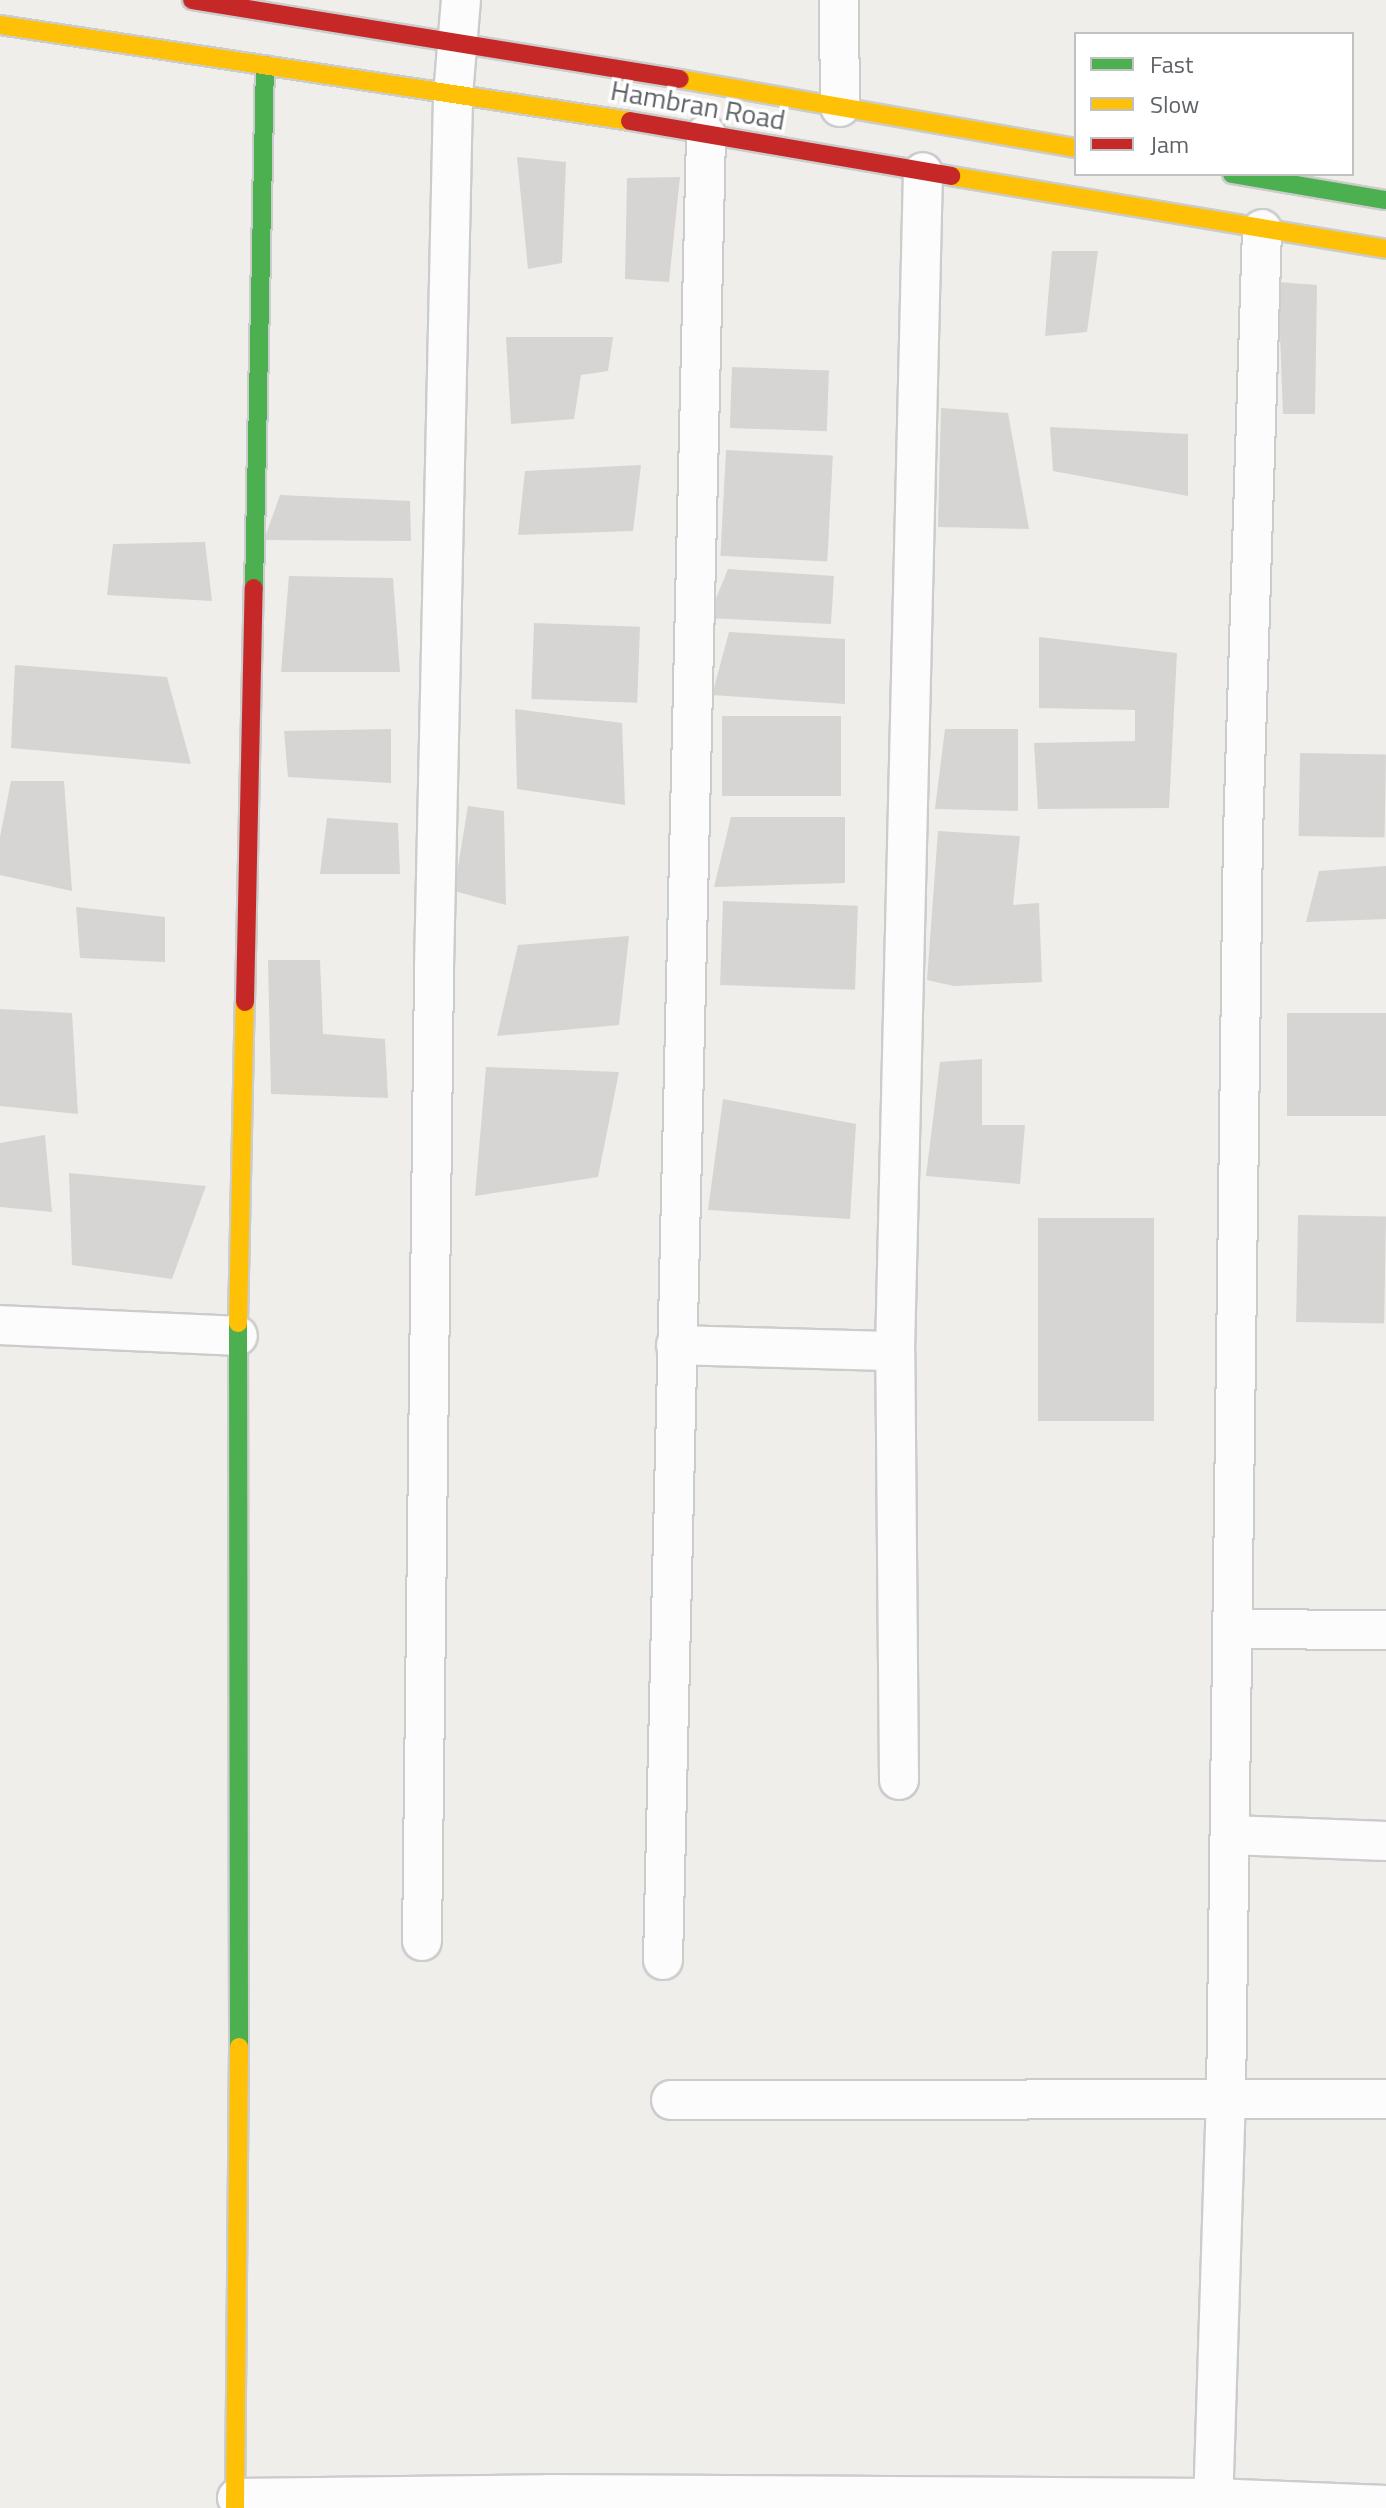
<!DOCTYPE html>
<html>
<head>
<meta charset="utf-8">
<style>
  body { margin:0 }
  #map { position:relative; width:1386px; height:2508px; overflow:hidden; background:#efeeea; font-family:"Titillium Web",sans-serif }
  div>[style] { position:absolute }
  .building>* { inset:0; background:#d6d5d3; transform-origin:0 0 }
  .roads { filter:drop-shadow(2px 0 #cbcccc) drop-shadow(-2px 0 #cbcccc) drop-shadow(0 2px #cbcccc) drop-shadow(0 -2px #cbcccc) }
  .street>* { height:38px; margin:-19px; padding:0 19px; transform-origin:19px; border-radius:19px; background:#fdfcfc }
  .fast>* { height:18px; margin:-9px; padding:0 9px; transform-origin:9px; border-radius:9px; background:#4caf50 }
  .slow>* { height:18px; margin:-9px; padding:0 9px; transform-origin:9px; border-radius:9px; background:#ffc107 }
  .jam>* { height:18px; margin:-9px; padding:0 9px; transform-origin:9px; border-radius:9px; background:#c62828 }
  span { translate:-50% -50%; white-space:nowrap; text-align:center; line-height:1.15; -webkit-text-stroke:7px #fff; paint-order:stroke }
  .street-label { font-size:28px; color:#5f6368 }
  .legend { position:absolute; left:1074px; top:32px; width:280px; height:144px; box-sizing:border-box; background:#fff; border:2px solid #bfc1c3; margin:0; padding:10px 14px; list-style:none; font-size:24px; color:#5f6368 }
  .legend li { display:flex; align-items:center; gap:16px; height:40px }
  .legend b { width:40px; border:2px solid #bfc1c3 }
</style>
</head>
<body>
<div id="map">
  <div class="building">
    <div style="clip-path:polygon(517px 157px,566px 162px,562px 263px,528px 269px)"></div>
    <div style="clip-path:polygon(680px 177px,669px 282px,625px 279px,627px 178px)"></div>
    <div style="clip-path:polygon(1052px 251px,1098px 251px,1087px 332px,1045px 336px)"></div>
    <div style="clip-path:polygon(1278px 282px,1317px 285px,1315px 414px,1283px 414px)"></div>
    <div style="clip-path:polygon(506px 337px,613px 337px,608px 371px,581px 375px,574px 419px,511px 424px)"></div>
    <div style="left:732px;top:367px;width:97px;height:61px;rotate:2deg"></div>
    <div style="clip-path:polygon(941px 408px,1008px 413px,1029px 529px,938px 527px)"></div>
    <div style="clip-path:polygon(1050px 427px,1188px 434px,1188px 496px,1053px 471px)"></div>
    <div style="left:726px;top:450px;width:107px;height:106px;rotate:3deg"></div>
    <div style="clip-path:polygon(641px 465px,633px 531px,518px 535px,525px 471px)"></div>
    <div style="clip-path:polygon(280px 495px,410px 501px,411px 541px,264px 540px)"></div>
    <div style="clip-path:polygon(205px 542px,212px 601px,107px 595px,113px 544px)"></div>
    <div style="clip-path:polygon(728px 569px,834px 576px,831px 624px,708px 618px)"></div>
    <div style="clip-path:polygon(289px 576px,393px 578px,400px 672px,281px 672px)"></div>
    <div style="left:534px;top:623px;width:106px;height:76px;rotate:2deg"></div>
    <div style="clip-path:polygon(729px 632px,845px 639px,845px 704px,712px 695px)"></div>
    <div style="clip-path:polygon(1039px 637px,1177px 653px,1169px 808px,1038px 809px,1034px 743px,1135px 741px,1135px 710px,1039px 708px)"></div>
    <div style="clip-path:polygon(15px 665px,167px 677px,191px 764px,11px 748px)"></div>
    <div style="clip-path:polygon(515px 709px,622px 723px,625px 805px,517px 789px)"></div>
    <div style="left:841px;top:716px;width:80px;height:119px;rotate:90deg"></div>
    <div style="clip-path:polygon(391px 729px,391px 783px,288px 777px,284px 731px)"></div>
    <div style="clip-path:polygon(945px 729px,1018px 729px,1018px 811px,935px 809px)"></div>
    <div style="left:1300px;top:753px;width:86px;height:83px;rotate:1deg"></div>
    <div style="clip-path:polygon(11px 781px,64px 781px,72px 891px,0 875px,0 837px)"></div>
    <div style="clip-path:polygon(468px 806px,504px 811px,506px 905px,454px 891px)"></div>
    <div style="clip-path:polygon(731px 817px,845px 817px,845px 883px,714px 887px)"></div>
    <div style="clip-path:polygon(327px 818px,398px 823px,400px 874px,320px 874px)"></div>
    <div style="clip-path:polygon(938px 831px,1020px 836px,1013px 905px,1039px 903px,1042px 982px,954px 986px,927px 980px)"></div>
    <div style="clip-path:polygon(1386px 866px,1386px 919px,1306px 922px,1319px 871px)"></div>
    <div style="left:723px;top:901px;width:135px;height:84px;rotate:2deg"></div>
    <div style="clip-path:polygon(76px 907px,165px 917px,165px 962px,80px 958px)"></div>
    <div style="clip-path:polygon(629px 936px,619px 1025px,497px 1036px,518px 945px)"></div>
    <div style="clip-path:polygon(268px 960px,320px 960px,323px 1034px,385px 1039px,388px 1098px,271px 1094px)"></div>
    <div style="clip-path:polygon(0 1009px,72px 1013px,78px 1114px,0 1106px)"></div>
    <div style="left:1287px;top:1013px;width:99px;height:103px"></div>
    <div style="clip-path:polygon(982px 1059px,982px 1125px,1025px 1125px,1020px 1184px,926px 1176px,940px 1062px)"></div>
    <div style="clip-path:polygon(486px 1067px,619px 1072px,598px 1177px,475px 1196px)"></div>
    <div style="clip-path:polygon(723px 1099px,856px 1124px,850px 1219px,708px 1210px)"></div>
    <div style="clip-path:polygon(45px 1135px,52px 1212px,0 1207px,0 1143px)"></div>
    <div style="clip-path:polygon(69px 1173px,206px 1186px,172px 1279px,72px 1265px)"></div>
    <div style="left:1298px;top:1215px;width:88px;height:107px;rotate:1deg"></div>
    <div style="left:1038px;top:1218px;width:116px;height:203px"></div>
  </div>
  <div class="roads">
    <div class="street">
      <div style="left:839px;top:0;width:107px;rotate:89.5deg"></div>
      <div style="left:0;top:1325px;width:238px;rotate:2.6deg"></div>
      <div style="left:676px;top:1345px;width:219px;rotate:1.6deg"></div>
      <div style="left:1234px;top:1629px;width:152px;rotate:0.4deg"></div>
      <div style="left:899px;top:1780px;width:429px;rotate:-90.5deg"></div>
      <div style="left:895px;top:1351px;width:1179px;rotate:-88.64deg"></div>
      <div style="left:1230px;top:1835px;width:156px;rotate:2.2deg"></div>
      <div style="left:422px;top:1941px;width:973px;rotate:-89.29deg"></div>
      <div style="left:434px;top:968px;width:873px;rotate:-88.75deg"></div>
      <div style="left:453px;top:95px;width:95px;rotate:-85.2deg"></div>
      <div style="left:663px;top:1960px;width:1826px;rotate:-88.65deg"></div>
      <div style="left:671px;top:2100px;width:715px;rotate:-0.08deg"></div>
      <div style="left:237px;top:2498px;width:311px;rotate:-0.7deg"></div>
      <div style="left:548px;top:2494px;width:665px;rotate:0.34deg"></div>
      <div style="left:1213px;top:2498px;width:173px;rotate:2.3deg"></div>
      <div style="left:1213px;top:2508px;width:411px;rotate:-88.2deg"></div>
      <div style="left:1226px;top:2097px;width:1263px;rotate:-89.23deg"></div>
      <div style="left:1243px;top:834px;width:605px;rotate:-88.2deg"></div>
    </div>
    <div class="fast">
      <div style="left:1232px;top:174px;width:156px;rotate:9.6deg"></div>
      <div style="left:254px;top:588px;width:523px;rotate:-88.8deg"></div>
      <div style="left:238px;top:1323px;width:724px;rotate:89.92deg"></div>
    </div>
    <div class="slow">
      <div style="left:0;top:25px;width:637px;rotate:8.66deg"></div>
      <div style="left:680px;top:79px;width:402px;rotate:9.9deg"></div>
      <div style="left:951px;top:176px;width:441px;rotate:9.5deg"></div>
      <div style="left:238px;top:1323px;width:321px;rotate:-88.8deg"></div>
      <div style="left:235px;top:2508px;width:461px;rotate:-89.5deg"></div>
    </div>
    <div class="jam">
      <div style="left:192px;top:0;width:494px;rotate:9.2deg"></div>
      <div style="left:630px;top:121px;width:326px;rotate:9.7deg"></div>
      <div style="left:245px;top:1002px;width:414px;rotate:-88.8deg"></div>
    </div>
  </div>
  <div class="street-label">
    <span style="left:698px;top:105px;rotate:10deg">Hambran Road</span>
  </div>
  <ul class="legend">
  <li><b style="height:10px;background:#4caf50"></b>Fast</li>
  <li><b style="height:10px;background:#ffc107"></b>Slow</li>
  <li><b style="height:10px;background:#c62828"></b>Jam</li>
  </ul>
</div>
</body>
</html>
